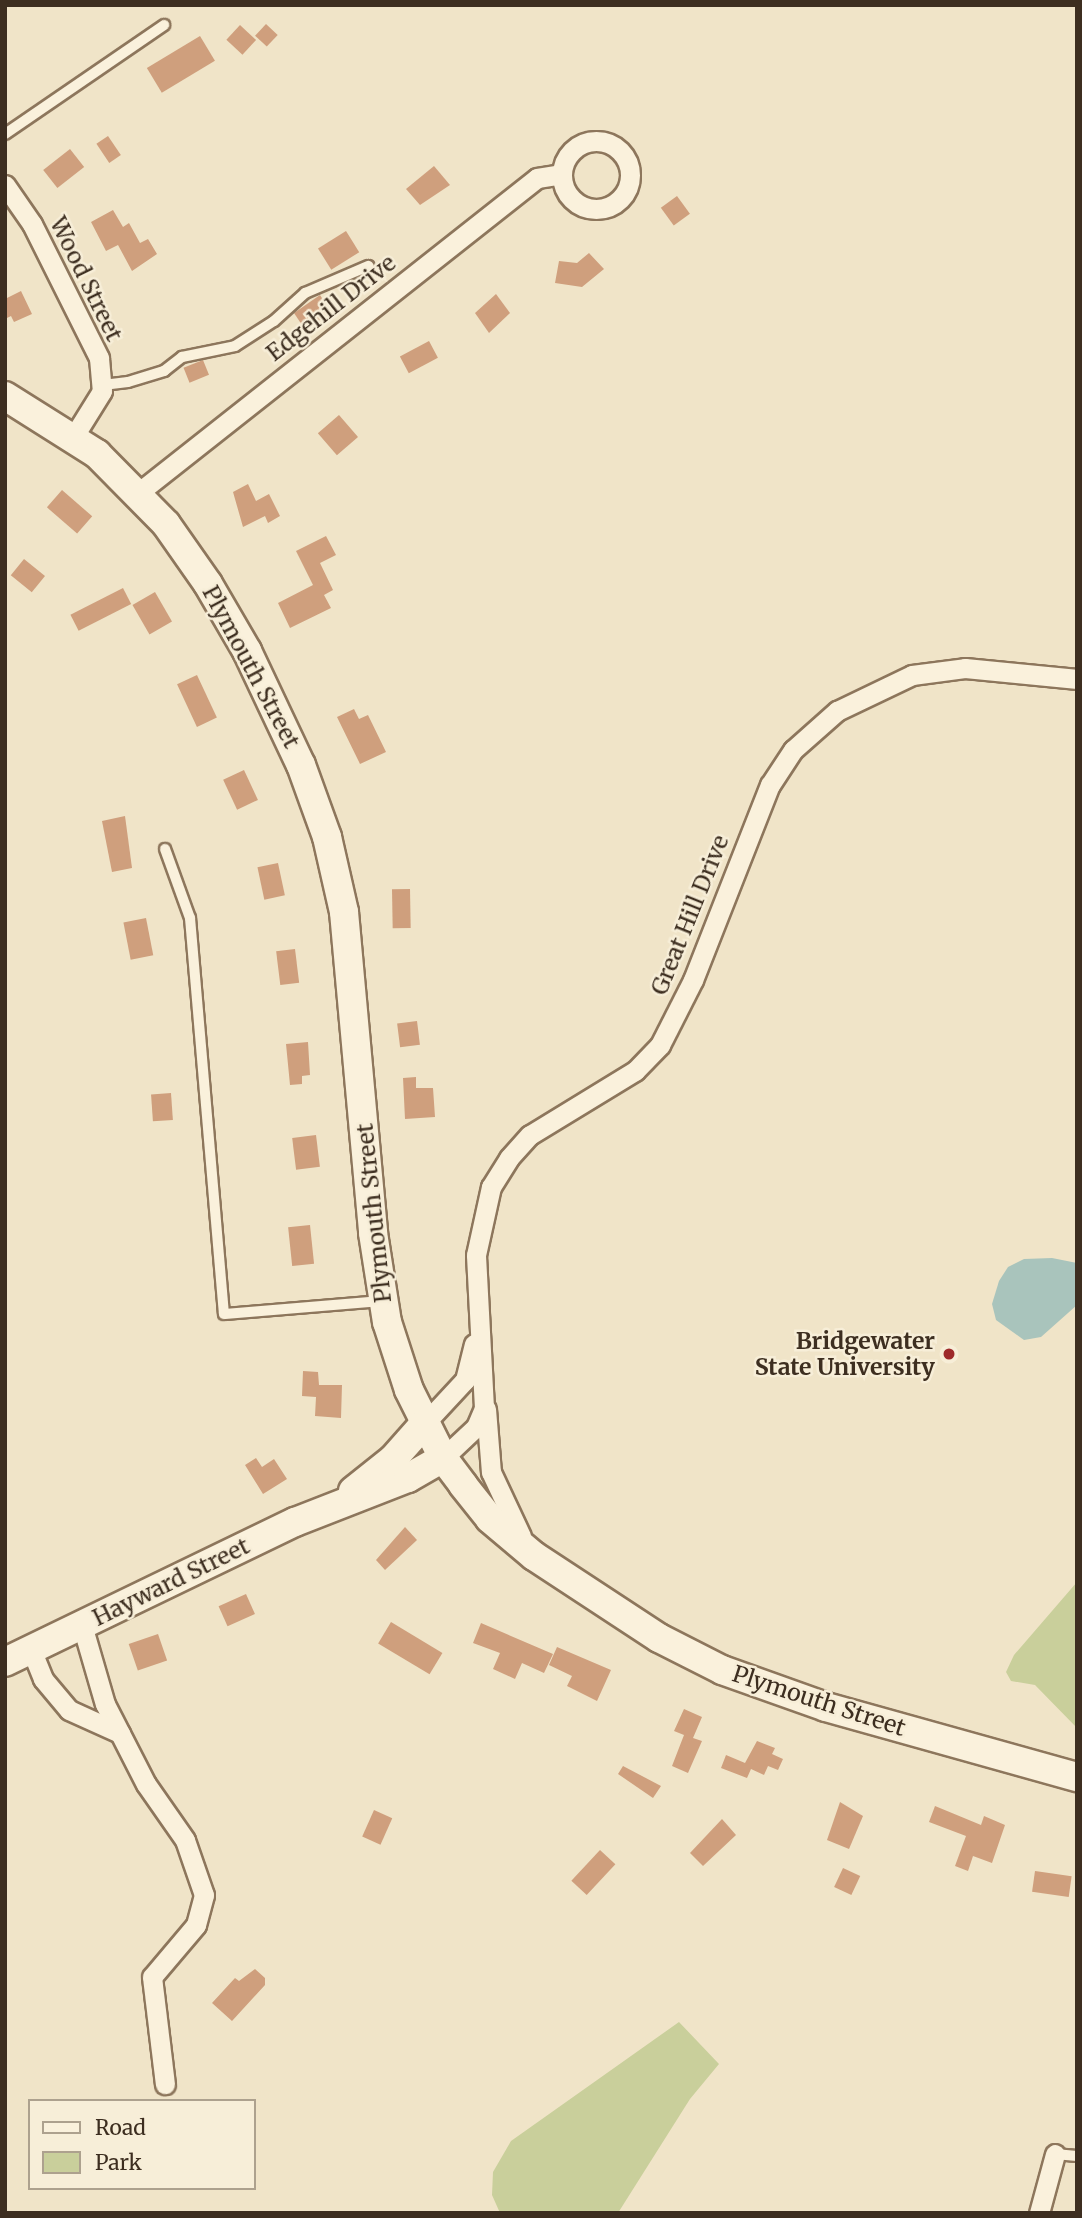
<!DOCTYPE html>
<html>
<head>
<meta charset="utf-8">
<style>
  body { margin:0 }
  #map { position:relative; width:1082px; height:2218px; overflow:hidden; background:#f0e4c8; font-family:Merriweather,serif }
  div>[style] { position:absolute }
  .green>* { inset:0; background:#c9cf9b }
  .water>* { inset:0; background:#a9c4bc }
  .building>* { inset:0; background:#cf9f7d; transform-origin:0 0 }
  .roads { filter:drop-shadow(2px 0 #8d765c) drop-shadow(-2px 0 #8d765c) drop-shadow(0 2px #8d765c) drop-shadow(0 -2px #8d765c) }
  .lane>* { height:10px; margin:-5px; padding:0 5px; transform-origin:5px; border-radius:5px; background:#faf1dc }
  .street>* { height:19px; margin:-9.5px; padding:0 9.5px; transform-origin:9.5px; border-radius:9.5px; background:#faf1dc }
  .street>.ring { margin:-9.5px; padding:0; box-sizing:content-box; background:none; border:19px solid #faf1dc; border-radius:50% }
  .secondary>* { height:28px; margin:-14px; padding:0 14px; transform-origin:14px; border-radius:14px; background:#faf1dc }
  .dots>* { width:19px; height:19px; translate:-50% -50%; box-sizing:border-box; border:4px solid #f7eed8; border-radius:50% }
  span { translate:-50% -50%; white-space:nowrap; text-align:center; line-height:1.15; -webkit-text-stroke:5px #f7eed8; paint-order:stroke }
  .street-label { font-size:23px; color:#3d2e20 }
  .poi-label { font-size:23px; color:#3d2e20; font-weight:700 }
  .right { translate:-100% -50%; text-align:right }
  .frame { position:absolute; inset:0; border:7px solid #3d2e20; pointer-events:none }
  .legend { position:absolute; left:28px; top:2099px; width:228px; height:91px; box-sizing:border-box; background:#f7eed8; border:2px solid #ada18e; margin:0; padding:9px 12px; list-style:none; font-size:21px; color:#3d2e20 }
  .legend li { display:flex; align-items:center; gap:14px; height:35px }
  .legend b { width:35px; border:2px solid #ada18e }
</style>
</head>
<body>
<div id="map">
  <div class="green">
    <div style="clip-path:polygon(1077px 1582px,1077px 1728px,1035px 1685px,1011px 1681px,1006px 1672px,1014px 1655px)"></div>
    <div style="clip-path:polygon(679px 2022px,719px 2064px,690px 2099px,618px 2213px,500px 2213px,492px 2195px,493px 2172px,511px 2141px)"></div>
  </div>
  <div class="water">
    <div style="clip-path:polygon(1052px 1258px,1077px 1263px,1077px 1305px,1041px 1337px,1024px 1340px,996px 1320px,992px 1304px,999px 1281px,1008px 1267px,1024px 1259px)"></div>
  </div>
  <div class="building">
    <div style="left:266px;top:24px;width:16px;height:16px;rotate:43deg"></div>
    <div style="left:240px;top:25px;width:22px;height:20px;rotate:43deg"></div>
    <div style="left:200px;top:36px;width:29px;height:62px;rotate:59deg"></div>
    <div style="left:108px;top:136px;width:23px;height:14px;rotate:56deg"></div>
    <div style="left:70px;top:149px;width:23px;height:34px;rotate:52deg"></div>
    <div style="clip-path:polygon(434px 166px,450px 185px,420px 205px,406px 189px)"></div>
    <div style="left:677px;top:196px;width:22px;height:20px;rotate:54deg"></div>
    <div style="clip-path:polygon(113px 210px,123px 227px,129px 223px,140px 243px,148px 239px,157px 254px,132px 271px,118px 245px,106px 251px,91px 222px)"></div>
    <div style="left:346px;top:231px;width:25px;height:33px;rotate:58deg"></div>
    <div style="clip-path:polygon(589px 253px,604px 269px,582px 287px,555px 283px,559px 261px,577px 263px)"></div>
    <div style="clip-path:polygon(21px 291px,32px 314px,14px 322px,11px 316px,5px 319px,5px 299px)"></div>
    <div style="clip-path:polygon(496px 294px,510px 313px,489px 333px,475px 313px)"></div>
    <div style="clip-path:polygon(320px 295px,332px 314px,304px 328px,294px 313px)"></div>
    <div style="left:429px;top:341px;width:19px;height:33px;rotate:62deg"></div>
    <div style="left:203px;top:360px;width:16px;height:21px;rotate:68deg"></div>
    <div style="left:339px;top:415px;width:29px;height:28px;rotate:49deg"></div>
    <div style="clip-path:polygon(248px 484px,256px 501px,269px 494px,280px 516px,268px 523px,265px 516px,243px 527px,233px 492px)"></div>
    <div style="left:62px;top:490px;width:40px;height:23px;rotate:41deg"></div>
    <div style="clip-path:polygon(326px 536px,336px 555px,320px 563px,333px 590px,324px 595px,331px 608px,290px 628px,278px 603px,313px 585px,296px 551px)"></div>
    <div style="left:24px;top:559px;width:27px;height:21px;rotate:39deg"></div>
    <div style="left:123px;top:588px;width:18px;height:59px;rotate:63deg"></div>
    <div style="left:155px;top:592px;width:34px;height:26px;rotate:60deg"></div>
    <div style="left:197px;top:675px;width:47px;height:22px;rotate:65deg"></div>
    <div style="clip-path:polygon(354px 709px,359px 719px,368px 715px,386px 752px,360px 764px,337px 717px)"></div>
    <div style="left:244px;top:770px;width:33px;height:23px;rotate:65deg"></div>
    <div style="clip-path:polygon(125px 816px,132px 868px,112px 872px,102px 821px)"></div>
    <div style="left:278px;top:863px;width:33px;height:21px;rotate:78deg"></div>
    <div style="left:410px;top:889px;width:39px;height:18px;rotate:89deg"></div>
    <div style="left:146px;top:918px;width:38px;height:23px;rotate:79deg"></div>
    <div style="left:295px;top:949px;width:34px;height:19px;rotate:83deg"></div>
    <div style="left:417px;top:1021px;width:24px;height:20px;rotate:83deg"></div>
    <div style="clip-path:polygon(308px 1042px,310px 1075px,302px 1076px,302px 1084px,290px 1085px,286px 1044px)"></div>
    <div style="clip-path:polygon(416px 1077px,416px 1088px,433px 1088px,435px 1117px,405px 1119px,403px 1078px)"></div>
    <div style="left:171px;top:1093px;width:27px;height:20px;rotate:86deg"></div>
    <div style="left:316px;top:1135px;width:32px;height:24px;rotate:83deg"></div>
    <div style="left:310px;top:1225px;width:39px;height:22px;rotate:84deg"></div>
    <div style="clip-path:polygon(303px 1371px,318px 1372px,319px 1385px,342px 1385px,341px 1418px,315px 1416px,316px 1397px,302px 1396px)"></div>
    <div style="clip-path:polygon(256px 1458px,262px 1467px,274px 1459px,287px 1479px,263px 1494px,245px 1465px)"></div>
    <div style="clip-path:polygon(405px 1527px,417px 1540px,385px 1570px,376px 1560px)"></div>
    <div style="left:246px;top:1594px;width:22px;height:30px;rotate:66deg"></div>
    <div style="left:391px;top:1622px;width:60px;height:25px;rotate:31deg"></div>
    <div style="clip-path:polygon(481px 1623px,553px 1654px,544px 1673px,522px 1663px,515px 1679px,493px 1669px,500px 1653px,473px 1643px)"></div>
    <div style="left:158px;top:1634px;width:28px;height:31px;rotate:71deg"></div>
    <div style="clip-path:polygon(557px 1647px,611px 1670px,597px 1701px,567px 1686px,572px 1676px,549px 1665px)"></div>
    <div style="clip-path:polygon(684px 1709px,702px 1717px,693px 1738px,702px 1741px,688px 1773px,672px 1766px,684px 1735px,674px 1731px)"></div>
    <div style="clip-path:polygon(757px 1741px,775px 1748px,772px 1754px,783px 1759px,778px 1770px,768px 1766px,764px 1775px,751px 1769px,747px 1778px,721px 1768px,726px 1755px,745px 1763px)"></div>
    <div style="clip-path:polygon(623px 1766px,661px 1786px,653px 1798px,618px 1774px)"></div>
    <div style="clip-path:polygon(840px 1802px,863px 1816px,849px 1849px,827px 1840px)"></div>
    <div style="clip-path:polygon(935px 1806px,981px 1825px,984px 1816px,1005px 1825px,992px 1863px,973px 1856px,968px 1871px,955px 1866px,966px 1836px,929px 1822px)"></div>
    <div style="left:374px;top:1810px;width:20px;height:29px;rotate:24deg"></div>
    <div style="clip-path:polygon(722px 1819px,736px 1835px,703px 1866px,690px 1853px)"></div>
    <div style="left:600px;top:1850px;width:21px;height:42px;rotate:43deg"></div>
    <div style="left:843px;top:1868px;width:19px;height:21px;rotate:25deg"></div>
    <div style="left:1035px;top:1871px;width:37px;height:21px;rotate:8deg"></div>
    <div style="clip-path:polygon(255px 1969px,265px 1978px,265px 1985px,232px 2021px,212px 2003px,235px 1978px,239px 1981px)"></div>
  </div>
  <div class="roads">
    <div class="lane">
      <div style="left:5px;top:134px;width:193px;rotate:-34.4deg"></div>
      <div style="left:103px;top:385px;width:25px;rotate:-7deg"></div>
      <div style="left:128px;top:382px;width:38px;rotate:-17deg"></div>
      <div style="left:164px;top:371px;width:23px;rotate:-38deg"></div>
      <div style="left:182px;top:357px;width:54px;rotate:-11.7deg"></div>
      <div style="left:235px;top:346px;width:46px;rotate:-32.7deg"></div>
      <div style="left:274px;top:321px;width:42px;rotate:-42.1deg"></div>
      <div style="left:305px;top:293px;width:69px;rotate:-23.2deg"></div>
      <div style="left:165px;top:849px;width:73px;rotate:70.1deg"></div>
      <div style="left:190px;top:918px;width:397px;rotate:85.1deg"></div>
      <div style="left:224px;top:1314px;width:159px;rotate:-4.7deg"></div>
      <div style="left:1055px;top:2154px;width:22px;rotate:5deg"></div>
    </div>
    <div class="street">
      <div class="ring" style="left:562px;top:141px;width:49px;height:49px"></div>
      <div style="left:5px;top:185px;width:47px;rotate:55.3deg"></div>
      <div style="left:32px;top:224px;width:150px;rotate:63.4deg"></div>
      <div style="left:99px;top:358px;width:33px;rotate:85deg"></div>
      <div style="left:102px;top:391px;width:53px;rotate:121.9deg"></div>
      <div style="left:138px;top:493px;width:508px;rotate:-38.29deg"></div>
      <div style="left:537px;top:178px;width:24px;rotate:-9deg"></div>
      <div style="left:486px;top:1409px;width:63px;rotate:85.5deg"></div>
      <div style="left:491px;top:1472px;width:71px;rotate:64.9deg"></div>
      <div style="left:425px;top:1423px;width:59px;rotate:-47.1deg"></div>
      <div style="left:465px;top:1380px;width:37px;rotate:-76deg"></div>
      <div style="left:443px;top:1458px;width:45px;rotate:-43.2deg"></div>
      <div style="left:476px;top:1427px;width:21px;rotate:-67deg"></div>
      <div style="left:484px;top:1408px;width:153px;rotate:-93deg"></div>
      <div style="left:476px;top:1255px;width:70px;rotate:-77.6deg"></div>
      <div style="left:491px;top:1187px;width:34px;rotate:-58deg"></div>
      <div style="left:509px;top:1158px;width:31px;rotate:-48deg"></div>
      <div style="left:530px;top:1135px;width:123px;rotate:-31.4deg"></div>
      <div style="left:635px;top:1071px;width:36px;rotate:-46deg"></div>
      <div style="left:660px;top:1045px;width:73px;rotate:-63.1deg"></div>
      <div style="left:693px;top:980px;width:210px;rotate:-68.5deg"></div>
      <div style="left:770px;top:785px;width:42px;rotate:-56.7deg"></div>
      <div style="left:793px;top:750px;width:59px;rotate:-41.6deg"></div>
      <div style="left:837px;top:711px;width:83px;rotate:-25.6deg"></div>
      <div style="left:912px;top:675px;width:53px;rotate:-7.5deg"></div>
      <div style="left:965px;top:668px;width:113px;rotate:5.6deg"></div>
      <div style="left:82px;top:1625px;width:82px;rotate:73.8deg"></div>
      <div style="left:105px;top:1704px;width:90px;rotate:62.9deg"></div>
      <div style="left:146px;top:1784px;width:68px;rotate:55.1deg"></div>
      <div style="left:185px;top:1840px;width:58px;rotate:70.9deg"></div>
      <div style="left:204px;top:1895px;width:31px;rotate:105deg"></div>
      <div style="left:196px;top:1925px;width:68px;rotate:130.2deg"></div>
      <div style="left:152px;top:1977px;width:108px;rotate:83.1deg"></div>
      <div style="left:31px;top:1649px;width:32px;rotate:68deg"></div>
      <div style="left:43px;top:1679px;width:40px;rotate:50deg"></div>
      <div style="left:69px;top:1710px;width:56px;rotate:24.3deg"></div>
      <div style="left:1039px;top:2213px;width:61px;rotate:-74.8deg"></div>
    </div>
    <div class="secondary">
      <div style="left:5px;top:396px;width:109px;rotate:32.2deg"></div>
      <div style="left:97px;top:454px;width:98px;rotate:45.4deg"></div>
      <div style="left:166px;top:524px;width:73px;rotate:55deg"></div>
      <div style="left:208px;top:584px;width:78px;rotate:59.8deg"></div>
      <div style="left:247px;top:651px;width:126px;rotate:64.7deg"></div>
      <div style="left:301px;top:765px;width:77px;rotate:70.1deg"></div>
      <div style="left:327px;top:837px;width:77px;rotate:77.2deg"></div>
      <div style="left:344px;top:912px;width:322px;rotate:84.8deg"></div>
      <div style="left:373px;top:1233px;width:90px;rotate:81.1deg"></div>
      <div style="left:387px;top:1322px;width:71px;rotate:72.1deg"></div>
      <div style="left:409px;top:1390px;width:76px;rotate:63.4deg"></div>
      <div style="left:443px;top:1458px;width:34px;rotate:53deg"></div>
      <div style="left:463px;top:1485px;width:43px;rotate:51.5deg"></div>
      <div style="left:490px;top:1519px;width:57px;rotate:40.1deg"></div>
      <div style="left:534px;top:1556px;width:149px;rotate:33.3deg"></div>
      <div style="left:659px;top:1638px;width:71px;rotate:26.9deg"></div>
      <div style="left:722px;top:1670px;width:110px;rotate:19.6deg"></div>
      <div style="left:826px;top:1707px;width:261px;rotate:15.6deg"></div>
      <div style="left:353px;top:1491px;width:51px;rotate:-38.7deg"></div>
      <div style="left:393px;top:1459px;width:48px;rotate:-48.4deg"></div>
      <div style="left:5px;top:1662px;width:322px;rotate:-25.8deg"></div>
      <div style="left:295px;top:1522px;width:121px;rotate:-21.3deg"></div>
      <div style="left:408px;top:1478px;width:40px;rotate:-29.7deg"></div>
    </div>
  </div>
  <div class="dots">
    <div style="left:949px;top:1354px;background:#9e2a2b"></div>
  </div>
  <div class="street-label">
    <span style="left:86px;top:279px;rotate:64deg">Wood Street</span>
    <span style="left:331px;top:308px;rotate:-38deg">Edgehill Drive</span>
    <span style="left:251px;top:667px;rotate:62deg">Plymouth Street</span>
    <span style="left:690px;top:915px;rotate:-68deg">Great Hill Drive</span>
    <span style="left:374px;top:1213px;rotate:-96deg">Plymouth Street</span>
    <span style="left:171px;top:1582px;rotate:-26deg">Hayward Street</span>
    <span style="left:819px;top:1701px;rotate:18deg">Plymouth Street</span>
  </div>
  <div class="poi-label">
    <span class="right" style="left:935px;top:1354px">Bridgewater<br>State University</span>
  </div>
  <div class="frame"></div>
  <ul class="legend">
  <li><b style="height:9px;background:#faf1dc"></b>Road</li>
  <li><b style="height:19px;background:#c9cf9b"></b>Park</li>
  </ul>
</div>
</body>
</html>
